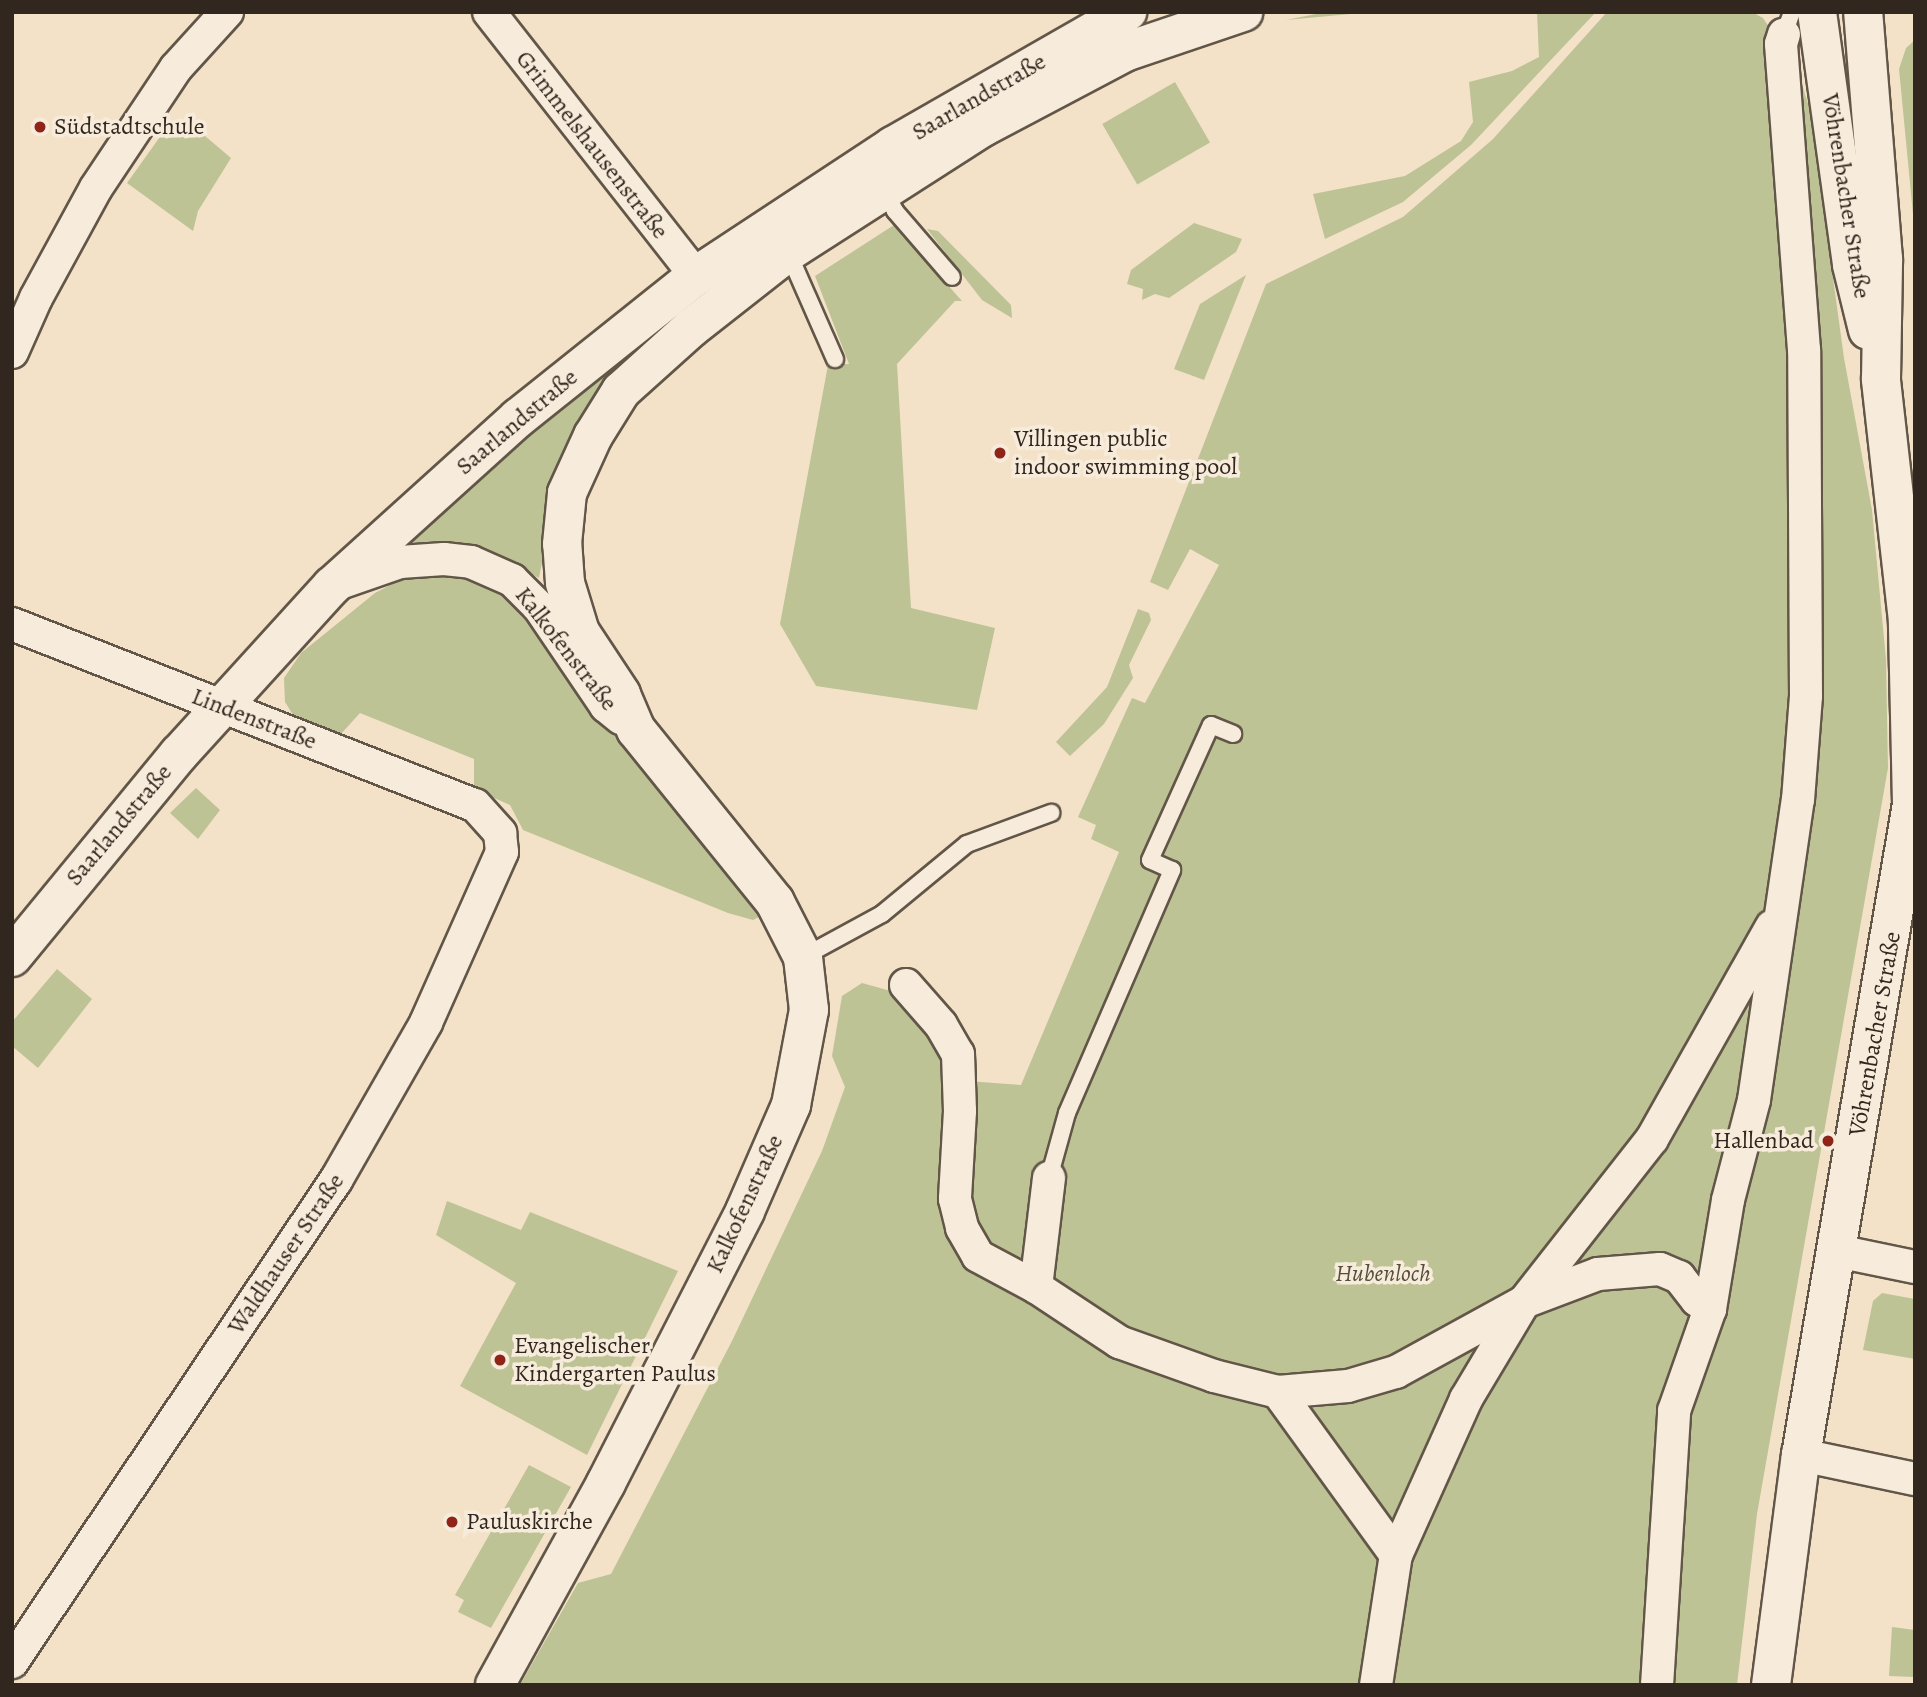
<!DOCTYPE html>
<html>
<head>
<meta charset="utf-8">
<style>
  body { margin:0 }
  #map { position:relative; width:1927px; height:1697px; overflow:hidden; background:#f3e2c8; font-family:Alegreya,serif }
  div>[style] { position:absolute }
  .green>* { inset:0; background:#bdc395; transform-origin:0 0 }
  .roads { filter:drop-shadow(2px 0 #625648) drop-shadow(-2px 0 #625648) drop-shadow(0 2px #625648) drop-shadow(0 -2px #625648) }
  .lane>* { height:16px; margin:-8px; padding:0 8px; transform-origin:8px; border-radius:8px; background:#f7ecdb }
  .street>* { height:32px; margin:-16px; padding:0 16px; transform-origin:16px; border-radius:16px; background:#f7ecdb }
  .secondary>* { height:38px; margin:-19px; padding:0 19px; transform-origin:19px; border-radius:19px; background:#f7ecdb }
  .dots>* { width:19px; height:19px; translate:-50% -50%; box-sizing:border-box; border:4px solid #f7ecdb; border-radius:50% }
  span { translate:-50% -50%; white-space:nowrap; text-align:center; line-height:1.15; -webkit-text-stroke:7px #f7ecdb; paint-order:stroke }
  .street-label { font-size:24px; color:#32271e }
  .poi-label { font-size:24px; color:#32271e }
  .left { translate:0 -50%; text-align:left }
  .right { translate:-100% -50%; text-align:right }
  .park-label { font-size:24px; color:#554e3c; font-style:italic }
  .frame { position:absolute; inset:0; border:14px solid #32271e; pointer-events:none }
</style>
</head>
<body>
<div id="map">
  <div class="green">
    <div style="clip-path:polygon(1326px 12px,1372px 12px,1286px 20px)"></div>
    <div style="clip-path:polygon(1537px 12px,1596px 12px,1471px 145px,1403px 202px,1325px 239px,1313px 194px,1405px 176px,1461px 141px,1473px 122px,1469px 82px,1512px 71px,1539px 57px)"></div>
    <div style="clip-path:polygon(1607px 12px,1752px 12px,1763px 18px,1797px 69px,1810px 110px,1844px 358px,1872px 510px,1886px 660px,1888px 768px,1757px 1514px,1737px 1685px,520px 1685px,578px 1583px,611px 1574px,732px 1341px,822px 1151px,845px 1087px,832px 1056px,842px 996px,862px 983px,898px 993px,967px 1081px,1021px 1085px,1119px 852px,1091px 839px,1096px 825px,1078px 817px,1132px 698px,1145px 703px,1219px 565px,1190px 549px,1168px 590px,1150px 582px,1266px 284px,1403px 217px,1493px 139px)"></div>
    <div style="clip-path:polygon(1915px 40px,1915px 235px,1899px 69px,1906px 48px)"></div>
    <div style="left:1849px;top:57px;width:121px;height:7px;rotate:84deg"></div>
    <div style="left:1175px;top:82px;width:70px;height:84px;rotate:60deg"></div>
    <div style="clip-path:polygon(172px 120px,205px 136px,231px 158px,198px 211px,193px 231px,127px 183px)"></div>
    <div style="clip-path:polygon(1194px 223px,1242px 239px,1236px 252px,1169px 298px,1155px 294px,1142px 300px,1143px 289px,1127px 284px,1131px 270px)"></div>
    <div style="clip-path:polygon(894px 225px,962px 301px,955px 301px,897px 364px,911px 608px,995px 628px,977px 710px,816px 686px,780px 624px,828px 365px,849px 364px,815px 276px)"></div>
    <div style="clip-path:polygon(927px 229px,938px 231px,1011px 305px,1012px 318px,982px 300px)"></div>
    <div style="clip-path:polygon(1246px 275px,1204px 380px,1174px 369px,1200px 304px)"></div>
    <div style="clip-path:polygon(691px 297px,682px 318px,552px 508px,539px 578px,502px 558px,477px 550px,399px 547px,519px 436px)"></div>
    <div style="clip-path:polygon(448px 572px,495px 585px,541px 626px,612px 731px,761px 916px,753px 920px,728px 913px,523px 830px,510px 805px,474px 789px,474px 759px,360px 713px,340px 735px,295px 718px,285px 702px,284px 678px,301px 653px,375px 593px,398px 581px)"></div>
    <div style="clip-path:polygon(1138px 609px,1149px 613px,1151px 620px,1129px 665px,1133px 678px,1104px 724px,1070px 756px,1056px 742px,1107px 687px)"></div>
    <div style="clip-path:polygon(196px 788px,220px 810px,198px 839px,170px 813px)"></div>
    <div style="clip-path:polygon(57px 969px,92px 999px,38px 1068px,12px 1046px,12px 1022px)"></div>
    <div style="clip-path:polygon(447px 1201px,521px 1230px,530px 1212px,678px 1271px,587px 1455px,460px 1386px,516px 1283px,436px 1235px)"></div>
    <div style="clip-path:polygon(1882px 1293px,1915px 1299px,1915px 1359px,1863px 1350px,1873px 1301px)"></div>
    <div style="clip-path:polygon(529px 1465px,571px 1487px,491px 1628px,458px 1612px,464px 1600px,455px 1595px)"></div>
    <div style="clip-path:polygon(1892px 1627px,1915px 1630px,1915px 1677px,1889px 1676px)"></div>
  </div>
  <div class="roads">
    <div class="lane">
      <div style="left:1784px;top:34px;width:23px;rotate:-70deg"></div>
      <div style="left:884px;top:190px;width:24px;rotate:62deg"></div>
      <div style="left:895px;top:211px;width:87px;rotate:49.2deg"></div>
      <div style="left:788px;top:252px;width:117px;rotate:66.3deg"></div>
      <div style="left:803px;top:957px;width:90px;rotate:-28.6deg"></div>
      <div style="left:882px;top:914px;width:110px;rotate:-39.5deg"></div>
      <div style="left:967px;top:844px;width:90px;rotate:-20.3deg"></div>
      <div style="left:1049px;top:1178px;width:67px;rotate:-74.5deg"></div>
      <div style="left:1067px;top:1113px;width:265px;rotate:-66.6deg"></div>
      <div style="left:1172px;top:870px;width:24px;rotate:-156deg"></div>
      <div style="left:1150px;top:860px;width:148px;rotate:-65.7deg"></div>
      <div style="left:1211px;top:725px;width:24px;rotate:22deg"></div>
    </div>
    <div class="street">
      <div style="left:489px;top:12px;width:335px;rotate:51.9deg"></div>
      <div style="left:12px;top:352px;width:59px;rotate:-66deg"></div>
      <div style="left:36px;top:298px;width:125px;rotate:-61.4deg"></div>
      <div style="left:96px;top:188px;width:144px;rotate:-56.3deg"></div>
      <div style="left:176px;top:68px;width:76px;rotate:-47.7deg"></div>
      <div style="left:340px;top:583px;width:64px;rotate:-19.3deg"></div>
      <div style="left:400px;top:562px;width:44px;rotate:-3.9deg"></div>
      <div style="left:444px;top:559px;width:27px;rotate:6deg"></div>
      <div style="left:471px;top:562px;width:45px;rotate:23.7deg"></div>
      <div style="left:512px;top:580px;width:38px;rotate:45deg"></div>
      <div style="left:539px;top:607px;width:120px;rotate:55.9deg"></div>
      <div style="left:606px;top:706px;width:19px;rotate:39deg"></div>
      <div style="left:12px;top:624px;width:497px;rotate:21.4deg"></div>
      <div style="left:475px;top:805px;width:38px;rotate:48deg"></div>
      <div style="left:500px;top:833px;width:19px;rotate:84deg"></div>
      <div style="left:502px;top:852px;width:187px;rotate:114deg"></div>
      <div style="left:426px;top:1023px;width:181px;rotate:119.8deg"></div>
      <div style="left:336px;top:1180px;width:581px;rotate:123.91deg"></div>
      <div style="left:906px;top:985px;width:53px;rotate:48.8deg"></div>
      <div style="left:941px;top:1025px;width:34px;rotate:60deg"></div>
      <div style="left:958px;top:1054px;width:57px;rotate:88deg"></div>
      <div style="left:960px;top:1111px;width:88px;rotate:93.3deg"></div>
      <div style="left:955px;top:1199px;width:30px;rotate:76deg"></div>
      <div style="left:962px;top:1228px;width:32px;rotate:60deg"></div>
      <div style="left:978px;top:1256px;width:66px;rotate:28.1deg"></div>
      <div style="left:1036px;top:1287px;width:100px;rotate:33.5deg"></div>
      <div style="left:1119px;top:1342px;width:101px;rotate:19.7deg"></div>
      <div style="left:1214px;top:1376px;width:66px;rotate:14deg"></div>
      <div style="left:1278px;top:1392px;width:70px;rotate:-4.9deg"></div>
      <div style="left:1348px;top:1386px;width:50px;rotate:-16.3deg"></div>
      <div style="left:1396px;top:1372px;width:146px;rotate:-28.7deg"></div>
      <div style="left:1524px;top:1302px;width:79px;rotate:-20.7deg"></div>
      <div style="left:1598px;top:1274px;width:62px;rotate:-4.6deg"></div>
      <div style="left:1660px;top:1269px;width:21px;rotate:23deg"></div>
      <div style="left:1679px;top:1277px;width:29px;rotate:52deg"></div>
      <div style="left:1697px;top:1300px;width:16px;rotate:35deg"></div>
      <div style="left:1837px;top:1251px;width:80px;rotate:11.6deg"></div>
      <div style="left:1036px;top:1287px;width:110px;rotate:-83.2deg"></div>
      <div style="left:1278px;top:1392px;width:201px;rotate:54.1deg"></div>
      <div style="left:1801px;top:1455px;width:116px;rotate:11.9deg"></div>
      <div style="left:1376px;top:1685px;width:132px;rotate:-81.3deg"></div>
      <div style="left:1396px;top:1555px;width:171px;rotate:-65.8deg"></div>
      <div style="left:1466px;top:1399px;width:113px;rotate:-59.1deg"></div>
      <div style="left:1524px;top:1302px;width:207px;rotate:-51.9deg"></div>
      <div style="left:1652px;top:1139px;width:244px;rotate:-60.6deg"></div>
      <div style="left:1657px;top:1685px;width:275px;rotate:-86.4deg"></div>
      <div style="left:1674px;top:1411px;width:108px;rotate:-70.6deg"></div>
      <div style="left:1710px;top:1309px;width:110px;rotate:-80.6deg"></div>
      <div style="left:1728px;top:1200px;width:103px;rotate:-75.4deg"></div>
      <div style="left:1754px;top:1100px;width:303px;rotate:-81.7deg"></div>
      <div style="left:1798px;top:800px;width:104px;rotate:-85.6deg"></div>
      <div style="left:1806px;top:696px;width:346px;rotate:-90.3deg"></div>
      <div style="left:1804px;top:350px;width:307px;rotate:-94.3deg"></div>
      <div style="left:1781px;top:44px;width:10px;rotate:-73deg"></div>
    </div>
    <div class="secondary">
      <div style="left:1817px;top:12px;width:255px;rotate:82.1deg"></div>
      <div style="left:1852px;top:265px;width:67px;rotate:76.2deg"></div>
      <div style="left:12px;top:957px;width:263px;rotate:-50.6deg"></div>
      <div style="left:179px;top:754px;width:227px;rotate:-47.7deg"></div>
      <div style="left:332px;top:586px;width:251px;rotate:-42.1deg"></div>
      <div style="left:518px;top:418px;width:228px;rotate:-38.6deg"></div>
      <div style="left:696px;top:276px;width:236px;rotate:-33.4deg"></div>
      <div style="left:893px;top:146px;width:270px;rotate:-29.8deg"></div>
      <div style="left:495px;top:1685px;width:230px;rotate:-61.2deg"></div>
      <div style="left:606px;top:1483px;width:305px;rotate:-62.9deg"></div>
      <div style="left:745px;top:1211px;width:116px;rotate:-66.5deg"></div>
      <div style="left:791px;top:1105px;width:97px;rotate:-79.3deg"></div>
      <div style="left:809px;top:1010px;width:53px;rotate:-96.5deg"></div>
      <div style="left:803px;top:957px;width:62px;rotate:-117deg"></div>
      <div style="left:775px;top:902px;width:221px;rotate:-128.9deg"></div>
      <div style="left:636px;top:730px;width:39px;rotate:-113deg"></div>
      <div style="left:621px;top:694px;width:74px;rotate:-123.5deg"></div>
      <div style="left:580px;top:632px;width:51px;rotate:-107deg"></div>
      <div style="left:565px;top:583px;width:39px;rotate:-94deg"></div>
      <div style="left:562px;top:544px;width:51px;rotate:-84.4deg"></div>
      <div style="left:567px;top:493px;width:63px;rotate:-65.5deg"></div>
      <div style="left:593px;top:436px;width:53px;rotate:-58.1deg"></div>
      <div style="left:621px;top:391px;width:94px;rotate:-42deg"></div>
      <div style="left:691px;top:328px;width:123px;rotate:-38.1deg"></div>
      <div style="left:788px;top:252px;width:232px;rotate:-32.7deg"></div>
      <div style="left:983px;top:127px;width:161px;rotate:-27.8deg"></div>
      <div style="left:1125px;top:52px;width:125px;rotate:-18.7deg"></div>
      <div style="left:1771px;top:1685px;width:232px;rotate:-82.6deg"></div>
      <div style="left:1801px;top:1455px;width:660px;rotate:-80.32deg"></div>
      <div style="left:1912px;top:804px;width:183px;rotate:-91.3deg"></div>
      <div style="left:1908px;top:621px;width:244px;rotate:-96.4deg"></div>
      <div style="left:1881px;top:379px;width:120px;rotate:-89deg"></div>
      <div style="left:1883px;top:259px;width:248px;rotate:-94.6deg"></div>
    </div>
  </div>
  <div class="dots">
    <div style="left:40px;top:127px;background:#8f2418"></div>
    <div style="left:1000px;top:453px;background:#8f2418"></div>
    <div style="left:1828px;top:1141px;background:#8f2418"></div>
    <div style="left:500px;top:1360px;background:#8f2418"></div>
    <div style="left:452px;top:1522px;background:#8f2418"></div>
  </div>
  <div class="street-label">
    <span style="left:979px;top:97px;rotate:-30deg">Saarlandstraße</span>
    <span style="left:592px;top:145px;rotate:52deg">Grimmelshausenstraße</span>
    <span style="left:1846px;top:196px;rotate:81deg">Vöhrenbacher Straße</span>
    <span style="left:517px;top:422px;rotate:-40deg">Saarlandstraße</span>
    <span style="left:566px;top:649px;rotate:52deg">Kalkofenstraße</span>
    <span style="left:254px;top:719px;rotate:21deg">Lindenstraße</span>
    <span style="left:119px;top:825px;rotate:-50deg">Saarlandstraße</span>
    <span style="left:1875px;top:1034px;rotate:-80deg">Vöhrenbacher Straße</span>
    <span style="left:745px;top:1204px;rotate:-65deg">Kalkofenstraße</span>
    <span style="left:286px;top:1254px;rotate:-56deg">Waldhauser Straße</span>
  </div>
  <div class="poi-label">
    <span class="left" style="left:54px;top:127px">Südstadtschule</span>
    <span class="left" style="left:1014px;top:453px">Villingen public<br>indoor swimming pool</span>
    <span class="right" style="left:1814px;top:1141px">Hallenbad</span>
    <span class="left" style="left:514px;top:1360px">Evangelischer<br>Kindergarten Paulus</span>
    <span class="left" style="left:466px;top:1522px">Pauluskirche</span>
  </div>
  <div class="park-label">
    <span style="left:1383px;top:1274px">Hubenloch</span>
  </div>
  <div class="frame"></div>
</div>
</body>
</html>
